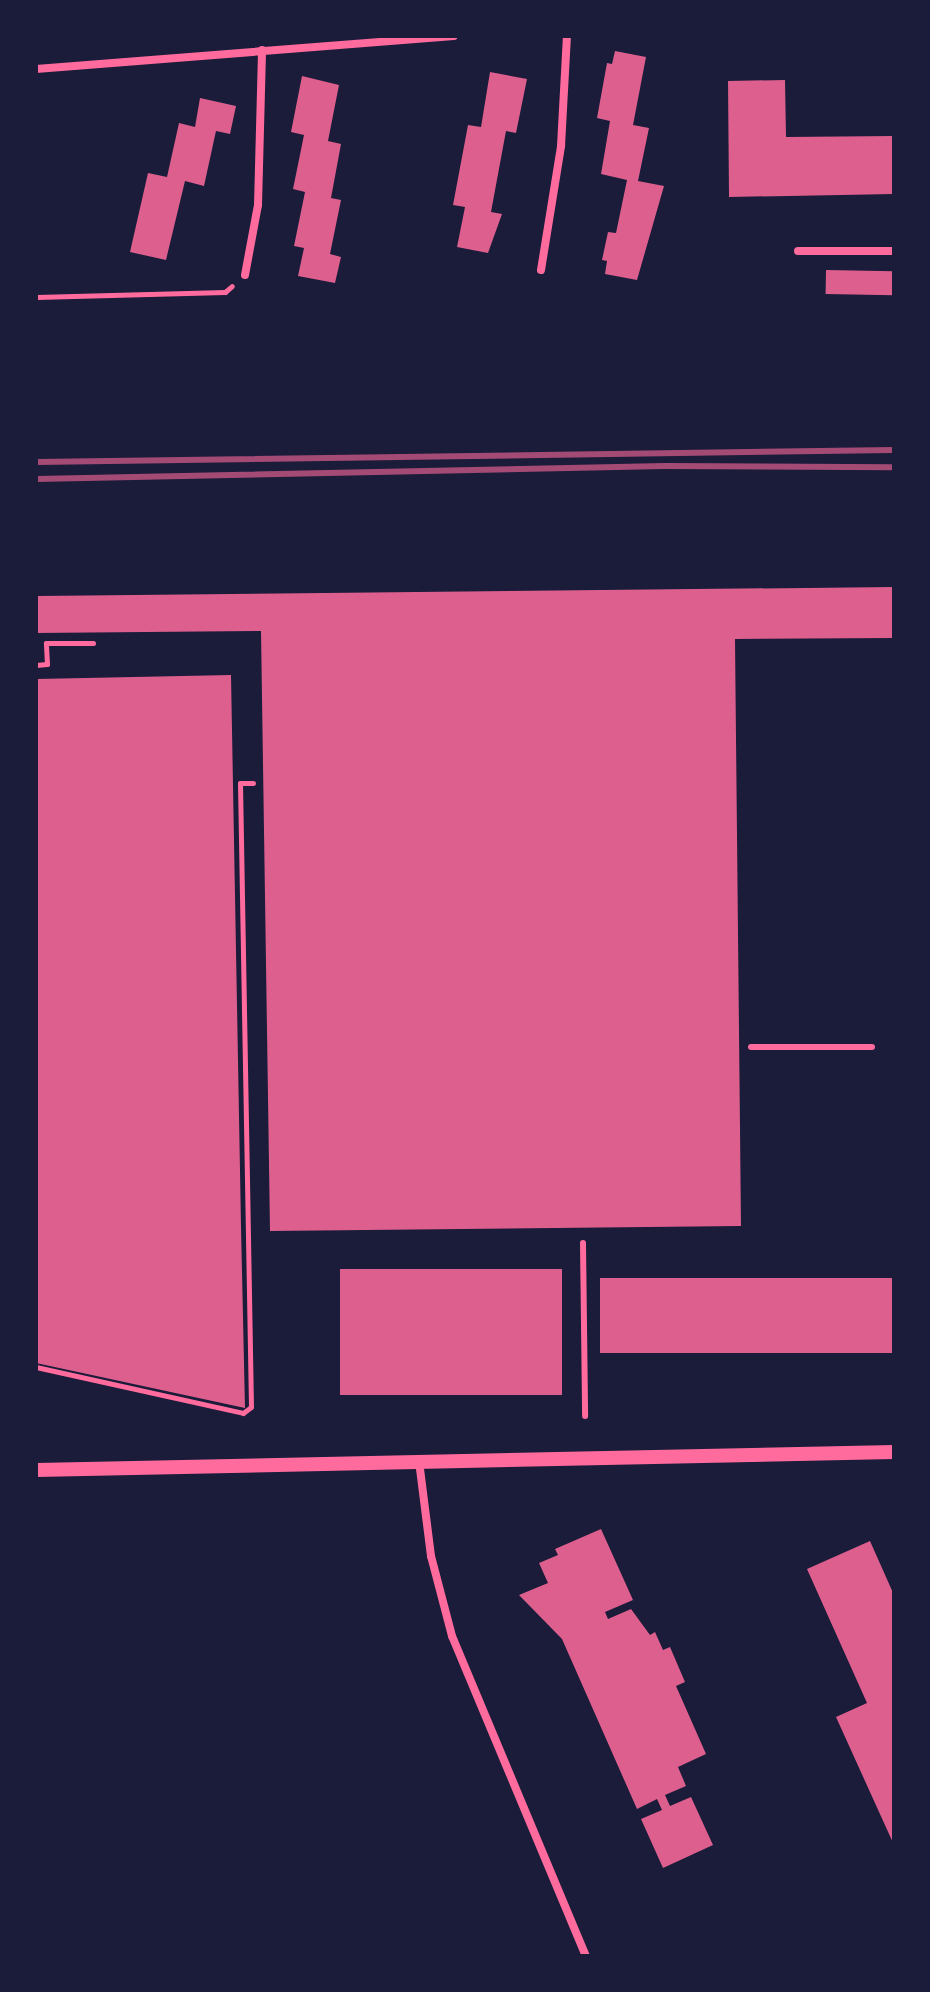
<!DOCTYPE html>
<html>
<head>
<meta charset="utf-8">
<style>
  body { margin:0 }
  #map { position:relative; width:930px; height:1992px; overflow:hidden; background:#1b1b3a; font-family:Karla,sans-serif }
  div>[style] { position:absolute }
  .building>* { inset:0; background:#dd5f8e; transform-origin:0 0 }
  .path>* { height:5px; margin:-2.5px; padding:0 2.5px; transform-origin:2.5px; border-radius:2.5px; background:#ff6b9d }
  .service>* { height:6px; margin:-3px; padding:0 3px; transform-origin:3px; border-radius:3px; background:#ff6b9d }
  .minor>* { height:8px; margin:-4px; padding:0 4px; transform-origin:4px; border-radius:4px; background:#ff6b9d }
  .tertiary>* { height:14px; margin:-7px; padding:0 7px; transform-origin:7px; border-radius:7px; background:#ff6b9d }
  .rail>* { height:6px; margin:-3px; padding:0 3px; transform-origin:3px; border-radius:3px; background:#a44b75 }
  span { translate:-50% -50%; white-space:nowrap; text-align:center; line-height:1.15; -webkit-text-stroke:6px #1b1b3a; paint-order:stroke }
  .frame { position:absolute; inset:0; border:38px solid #1b1b3a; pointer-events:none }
</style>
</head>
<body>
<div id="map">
  <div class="building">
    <div style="clip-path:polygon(615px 51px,646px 57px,633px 125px,649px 128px,638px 181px,664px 186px,637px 280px,605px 274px,607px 261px,602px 260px,608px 232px,616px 233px,627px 180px,601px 174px,610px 121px,597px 118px,607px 63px,612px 64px)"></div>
    <div style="clip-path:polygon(490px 72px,527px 79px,516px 133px,506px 131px,491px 212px,502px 214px,488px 253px,457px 247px,465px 207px,453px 205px,468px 125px,481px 127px)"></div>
    <div style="clip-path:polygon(302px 76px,339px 85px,328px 141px,341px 144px,331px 198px,341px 200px,330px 254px,341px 257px,335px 283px,298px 276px,304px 248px,294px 246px,305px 192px,293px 189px,304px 135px,291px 132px)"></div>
    <div style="clip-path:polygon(785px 80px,786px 137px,894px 136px,894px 194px,729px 197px,728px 81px)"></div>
    <div style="clip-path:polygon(200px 98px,236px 106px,230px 134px,216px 131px,204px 186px,185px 181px,166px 260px,130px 252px,148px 173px,167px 177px,179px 123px,195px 127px)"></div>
    <div style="left:826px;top:270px;width:68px;height:24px;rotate:1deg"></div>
    <div style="clip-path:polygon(894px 587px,894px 638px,735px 639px,741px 1226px,270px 1231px,261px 631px,36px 633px,36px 596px)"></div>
    <div style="clip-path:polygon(231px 675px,241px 1226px,245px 1408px,36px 1363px,36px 679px)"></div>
    <div style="left:562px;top:1269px;width:126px;height:222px;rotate:90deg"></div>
    <div style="left:894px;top:1278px;width:75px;height:294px;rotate:90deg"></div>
    <div style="clip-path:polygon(601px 1529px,633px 1600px,605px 1612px,608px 1619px,631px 1609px,650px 1635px,655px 1632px,663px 1650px,670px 1647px,685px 1682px,676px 1686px,706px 1754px,678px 1767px,686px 1786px,665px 1795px,670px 1806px,691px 1797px,713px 1845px,663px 1868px,641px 1819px,662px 1810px,657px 1799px,637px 1809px,562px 1639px,519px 1595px,548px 1583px,539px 1563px,558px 1555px,555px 1549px)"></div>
    <div style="clip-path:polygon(870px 1541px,894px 1595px,894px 1845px,836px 1717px,867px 1703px,807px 1569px)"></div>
  </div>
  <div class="path">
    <div style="left:36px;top:297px;width:189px;rotate:-1.5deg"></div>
    <div style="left:225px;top:292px;width:9px;rotate:-41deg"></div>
    <div style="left:36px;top:665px;width:11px;rotate:-5deg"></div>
    <div style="left:47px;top:664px;width:21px;rotate:-93deg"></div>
    <div style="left:46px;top:643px;width:47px"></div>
    <div style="left:36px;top:1367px;width:212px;rotate:12.5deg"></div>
    <div style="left:243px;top:1413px;width:10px;rotate:-37deg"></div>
    <div style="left:251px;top:1407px;width:624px;rotate:-91.01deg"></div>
    <div style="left:240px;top:783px;width:13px"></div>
  </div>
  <div class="service">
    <div style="left:751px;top:1047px;width:121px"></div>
    <div style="left:583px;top:1243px;width:173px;rotate:89.3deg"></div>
  </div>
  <div class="minor">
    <div style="left:36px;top:69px;width:419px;rotate:-4.5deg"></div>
    <div style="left:798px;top:251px;width:96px"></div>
    <div style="left:541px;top:270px;width:126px;rotate:-80.8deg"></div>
    <div style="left:561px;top:146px;width:110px;rotate:-86.9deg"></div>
    <div style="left:245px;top:275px;width:71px;rotate:-79.5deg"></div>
    <div style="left:258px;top:205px;width:155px;rotate:-88.5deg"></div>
    <div style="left:419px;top:1461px;width:96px;rotate:82.8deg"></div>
    <div style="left:431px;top:1556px;width:83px;rotate:75.3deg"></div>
    <div style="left:452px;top:1636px;width:347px;rotate:67.3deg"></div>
  </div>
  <div class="tertiary">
    <div style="left:36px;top:1470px;width:858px;rotate:-1.2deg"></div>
  </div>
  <div class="rail">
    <div style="left:36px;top:462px;width:858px;rotate:-0.8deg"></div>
    <div style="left:36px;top:479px;width:629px;rotate:-1.18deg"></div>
    <div style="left:665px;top:466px;width:229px;rotate:0.3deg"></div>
  </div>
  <div class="frame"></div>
</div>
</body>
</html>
